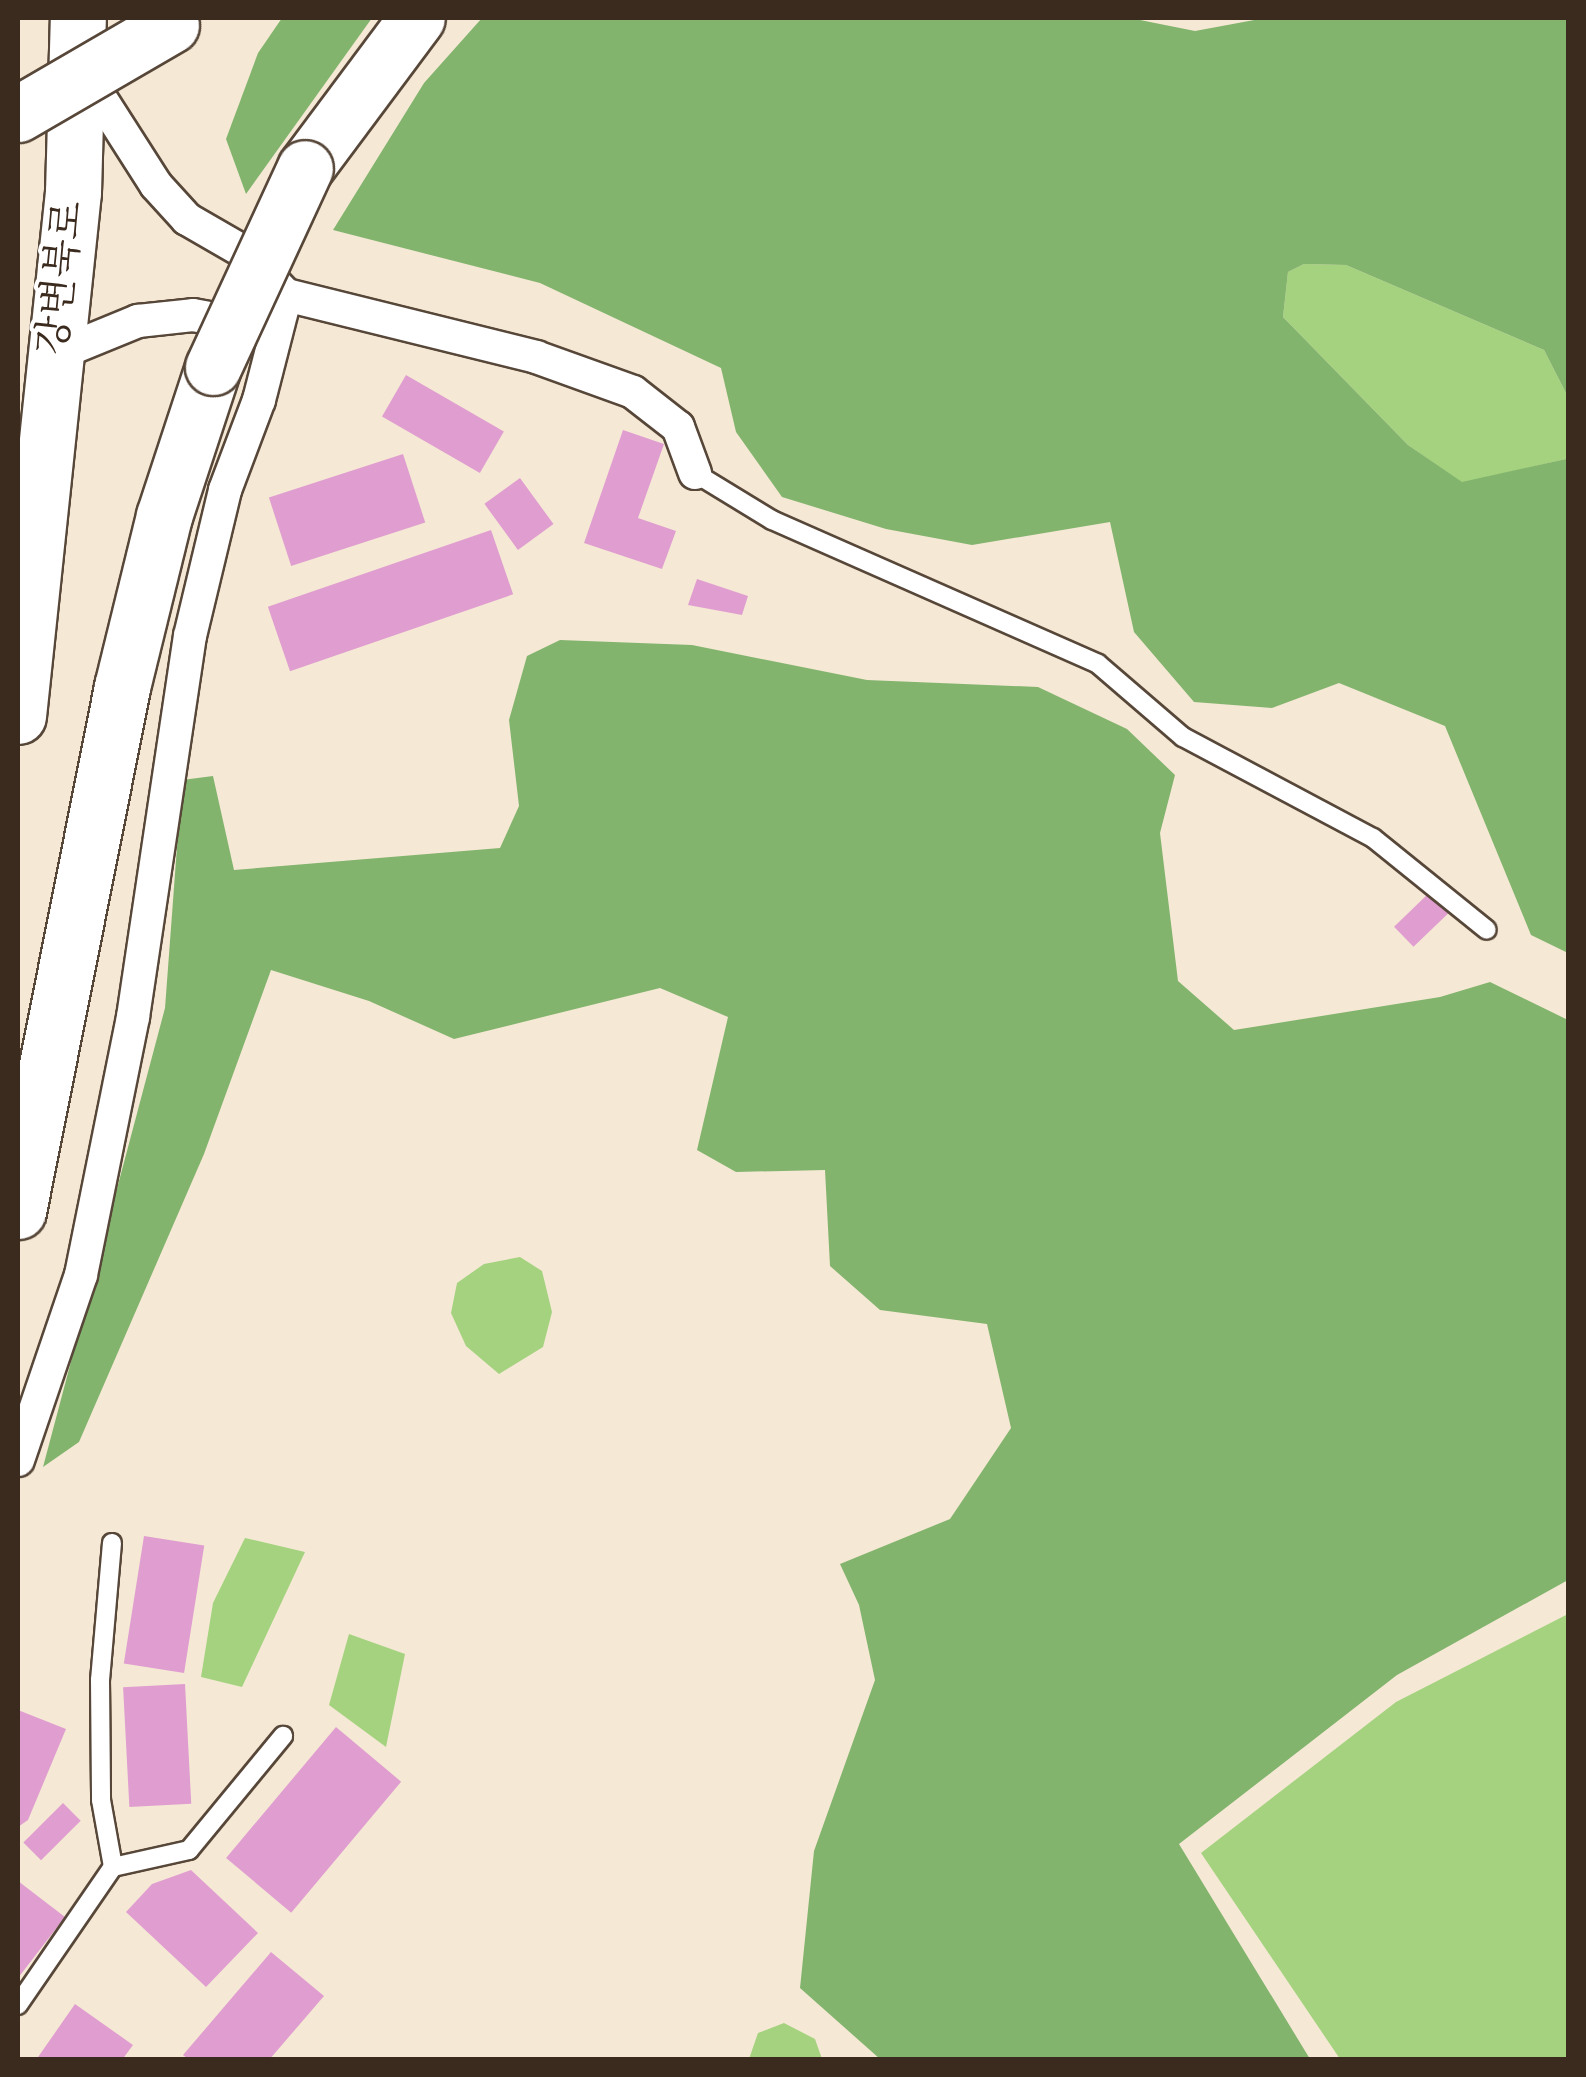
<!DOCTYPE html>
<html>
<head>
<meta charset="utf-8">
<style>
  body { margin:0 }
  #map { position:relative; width:1586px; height:2077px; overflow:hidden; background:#f5e9d5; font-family:"Old Standard TT","Noto Serif KR",serif }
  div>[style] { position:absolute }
  .green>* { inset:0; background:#a4d27f }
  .forest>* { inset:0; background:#83b46e }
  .building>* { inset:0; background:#e09ed0; transform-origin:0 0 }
  .roads { filter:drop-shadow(2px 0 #574739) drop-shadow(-2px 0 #574739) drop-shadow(0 2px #574739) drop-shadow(0 -2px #574739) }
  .service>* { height:18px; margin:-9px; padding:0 9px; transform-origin:9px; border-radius:9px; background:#fff }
  .minor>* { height:32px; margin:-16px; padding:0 16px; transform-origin:16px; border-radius:16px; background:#fff }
  .trunk>* { height:55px; margin:-27.5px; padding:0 27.5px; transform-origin:27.5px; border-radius:27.5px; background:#fff }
  .bridges { filter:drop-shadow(2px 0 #574739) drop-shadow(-2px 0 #574739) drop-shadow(0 2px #574739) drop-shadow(0 -2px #574739) }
  .trunk-bridge>* { height:55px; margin:-27.5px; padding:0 27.5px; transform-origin:27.5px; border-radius:27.5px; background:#fff }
  span { translate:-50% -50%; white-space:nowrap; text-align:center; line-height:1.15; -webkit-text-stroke:8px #fff; paint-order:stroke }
  .street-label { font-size:40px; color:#3b2a1e }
  .frame { position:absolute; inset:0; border:20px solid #3b2a1e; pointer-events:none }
</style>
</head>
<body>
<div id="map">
  <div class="green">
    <div style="clip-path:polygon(1304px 264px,1346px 265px,1544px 350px,1568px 397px,1566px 459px,1462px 483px,1408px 445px,1283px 317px,1288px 272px)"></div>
    <div style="clip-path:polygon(520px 1257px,542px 1271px,552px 1312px,543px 1347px,499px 1374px,466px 1346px,451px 1313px,457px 1283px,484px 1264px)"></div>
    <div style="clip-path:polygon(245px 1538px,305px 1552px,242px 1687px,201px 1677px,213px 1603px)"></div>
    <div style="clip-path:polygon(1568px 1614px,1568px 2059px,1340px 2059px,1201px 1853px,1396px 1702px)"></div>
    <div style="clip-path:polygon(349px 1634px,405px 1654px,386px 1747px,329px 1705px)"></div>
    <div style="clip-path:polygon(784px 2023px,815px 2039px,822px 2059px,749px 2059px,758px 2033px)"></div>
  </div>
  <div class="forest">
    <div style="clip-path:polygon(282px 18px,372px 18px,246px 194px,226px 139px,258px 53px)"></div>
    <div style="clip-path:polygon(482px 18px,1130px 18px,1195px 31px,1265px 18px,1568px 18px,1568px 397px,1544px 350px,1346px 265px,1304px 264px,1288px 272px,1283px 317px,1408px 445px,1462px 482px,1566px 459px,1568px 449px,1568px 953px,1531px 935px,1445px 726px,1339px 683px,1272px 708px,1194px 702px,1134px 632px,1110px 522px,972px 545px,886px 529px,782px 497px,736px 432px,721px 368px,540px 283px,333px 230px,424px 83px)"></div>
    <div style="clip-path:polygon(560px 640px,692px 645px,867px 680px,1038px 687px,1127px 729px,1175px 775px,1160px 833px,1178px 981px,1234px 1030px,1440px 997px,1490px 982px,1568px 1020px,1568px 1580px,1397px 1675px,1179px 1844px,1310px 2059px,880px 2059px,800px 1988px,814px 1851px,875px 1680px,859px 1605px,840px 1564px,950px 1519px,1011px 1428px,987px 1324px,880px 1310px,830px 1266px,825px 1170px,736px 1172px,697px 1150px,728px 1017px,660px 988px,454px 1039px,369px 1001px,271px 970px,204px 1154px,79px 1442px,43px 1467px,165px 1008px,182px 780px,213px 776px,234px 870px,500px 848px,519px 806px,509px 720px,527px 656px)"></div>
  </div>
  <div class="building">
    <div style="left:406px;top:375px;width:113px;height:48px;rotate:30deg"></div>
    <div style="clip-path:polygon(623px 430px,664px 444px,638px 518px,676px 531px,662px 569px,584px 543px)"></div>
    <div style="left:403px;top:454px;width:72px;height:141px;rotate:72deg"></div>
    <div style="left:520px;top:478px;width:57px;height:44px;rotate:54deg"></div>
    <div style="left:491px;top:530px;width:68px;height:236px;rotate:71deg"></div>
    <div style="clip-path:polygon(697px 579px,748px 596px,742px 615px,688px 605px)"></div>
    <div style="left:1430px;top:892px;width:28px;height:50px;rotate:46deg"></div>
    <div style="left:144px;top:1536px;width:61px;height:129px;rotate:9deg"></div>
    <div style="left:185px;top:1684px;width:120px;height:62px;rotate:87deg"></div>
    <div style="clip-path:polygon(18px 1710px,66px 1729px,28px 1820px,18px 1827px)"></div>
    <div style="left:336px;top:1727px;width:85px;height:171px;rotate:40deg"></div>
    <div style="left:63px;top:1803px;width:25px;height:56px;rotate:45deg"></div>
    <div style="clip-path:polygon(191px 1870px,258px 1933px,206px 1987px,126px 1912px,152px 1884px)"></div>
    <div style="clip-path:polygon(18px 1881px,65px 1917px,18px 1978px)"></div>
    <div style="clip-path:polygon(271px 1952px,324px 1996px,269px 2060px,189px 2060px,183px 2055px)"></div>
    <div style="clip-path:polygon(75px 2004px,133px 2045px,122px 2060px,36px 2060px)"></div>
  </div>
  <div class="roads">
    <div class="service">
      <div style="left:695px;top:473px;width:90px;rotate:31.4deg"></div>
      <div style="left:772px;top:520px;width:356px;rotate:23.8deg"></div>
      <div style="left:1098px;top:664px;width:112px;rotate:40.7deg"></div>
      <div style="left:1183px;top:737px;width:215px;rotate:28deg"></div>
      <div style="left:1373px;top:838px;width:146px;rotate:38.9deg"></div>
      <div style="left:112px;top:1543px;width:138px;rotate:95deg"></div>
      <div style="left:100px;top:1680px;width:120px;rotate:89.5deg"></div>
      <div style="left:101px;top:1800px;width:68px;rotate:79.8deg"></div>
      <div style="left:18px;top:2005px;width:168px;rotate:-55.5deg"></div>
      <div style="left:113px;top:1867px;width:78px;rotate:-12.6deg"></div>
      <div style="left:189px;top:1850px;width:148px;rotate:-50.5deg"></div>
    </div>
    <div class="minor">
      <div style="left:80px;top:66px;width:141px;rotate:57.4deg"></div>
      <div style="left:156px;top:185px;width:46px;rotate:47.6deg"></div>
      <div style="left:187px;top:219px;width:68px;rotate:30deg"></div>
      <div style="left:246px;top:253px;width:58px;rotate:46.4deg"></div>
      <div style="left:286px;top:295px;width:258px;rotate:13.9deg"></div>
      <div style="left:536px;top:357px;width:103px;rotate:19.8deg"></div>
      <div style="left:633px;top:392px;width:57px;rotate:37.9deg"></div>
      <div style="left:678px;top:427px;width:49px;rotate:69.7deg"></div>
      <div style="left:55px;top:355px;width:90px;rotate:-22.3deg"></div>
      <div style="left:138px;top:321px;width:55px;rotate:-6.2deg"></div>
      <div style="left:193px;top:315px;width:55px;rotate:10.5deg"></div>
      <div style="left:18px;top:1460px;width:195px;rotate:-71.2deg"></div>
      <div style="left:81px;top:1275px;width:263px;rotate:-78.6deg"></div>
      <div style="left:133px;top:1017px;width:385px;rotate:-81.5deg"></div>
      <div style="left:190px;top:636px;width:150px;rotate:-76.5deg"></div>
      <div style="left:225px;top:490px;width:96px;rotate:-69.3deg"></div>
      <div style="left:259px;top:400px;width:108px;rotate:-75.6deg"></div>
    </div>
    <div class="trunk">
      <div style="left:305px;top:168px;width:187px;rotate:-53.3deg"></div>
      <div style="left:18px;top:716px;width:527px;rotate:-84.01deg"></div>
      <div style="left:73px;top:192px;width:174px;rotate:-88.4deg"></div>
      <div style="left:18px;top:1211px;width:534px;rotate:-78.77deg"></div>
      <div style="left:122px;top:687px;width:176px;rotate:-76.2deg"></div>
      <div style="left:164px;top:516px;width:157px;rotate:-71.8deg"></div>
    </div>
  </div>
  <div class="bridges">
    <div class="trunk-bridge">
      <div style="left:18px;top:114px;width:177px;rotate:-30.2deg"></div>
      <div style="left:213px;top:367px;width:219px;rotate:-65.2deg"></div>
    </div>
  </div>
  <div class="street-label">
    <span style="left:63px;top:278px;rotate:-84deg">강변북로</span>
  </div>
  <div class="frame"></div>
</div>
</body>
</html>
